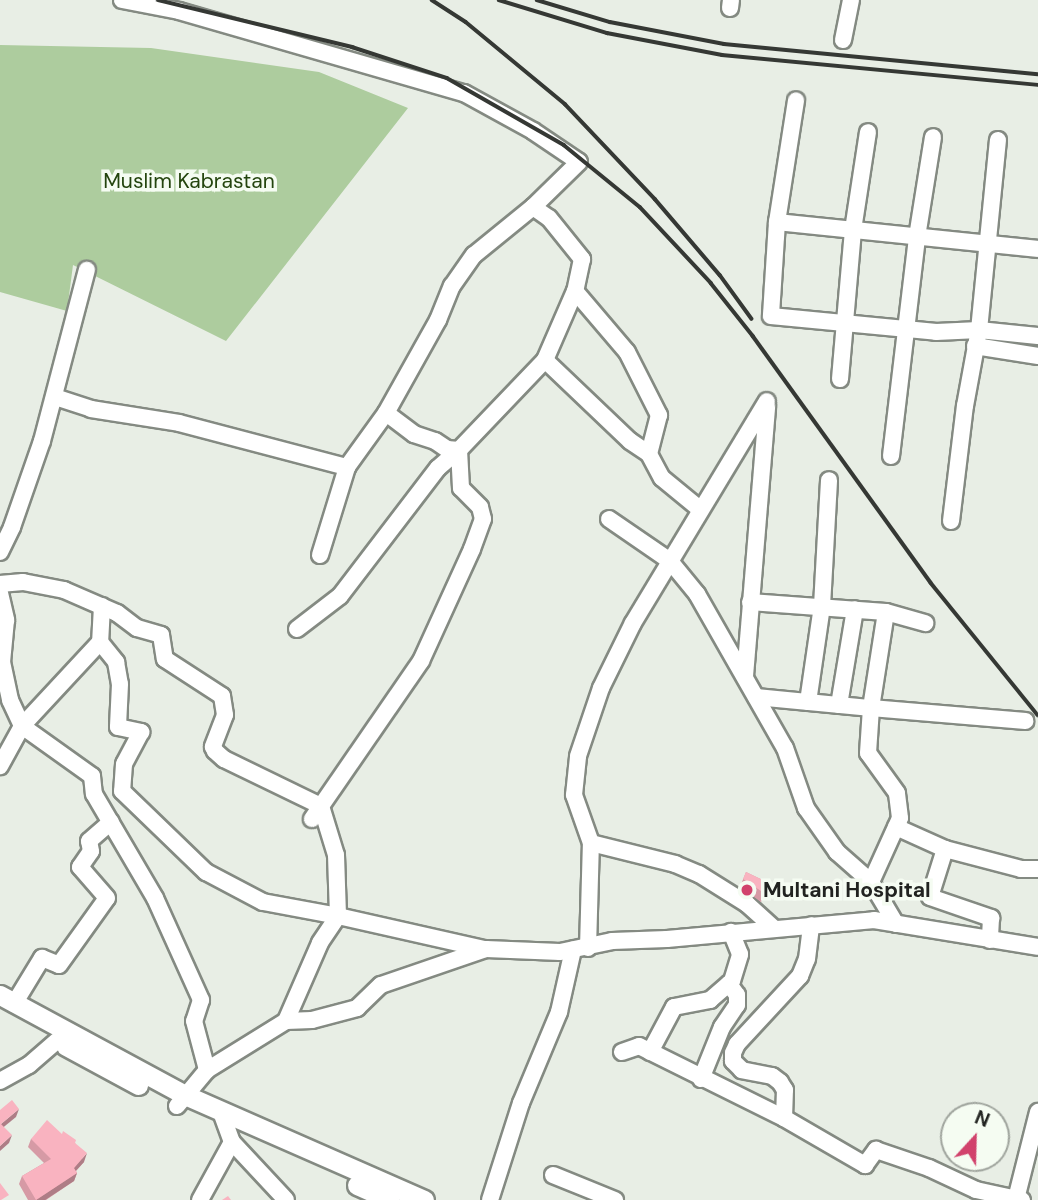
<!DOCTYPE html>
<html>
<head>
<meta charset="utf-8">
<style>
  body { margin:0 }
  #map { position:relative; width:1038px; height:1200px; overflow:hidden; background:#e8eee5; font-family:"DM Sans",sans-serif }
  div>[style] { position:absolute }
  .green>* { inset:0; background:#adcc9e }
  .roads { filter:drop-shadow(2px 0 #848a82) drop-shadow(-2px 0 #848a82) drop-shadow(0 2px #848a82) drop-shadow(0 -2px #848a82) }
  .minor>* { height:16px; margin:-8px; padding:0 8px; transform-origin:8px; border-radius:8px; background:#fff }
  .major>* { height:19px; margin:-9.5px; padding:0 9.5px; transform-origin:9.5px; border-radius:9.5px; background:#fff }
  .rail>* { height:3.5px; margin:-1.75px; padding:0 1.75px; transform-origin:1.75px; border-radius:1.75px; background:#353834 }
  .wall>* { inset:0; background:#d69aa5 }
  .shaded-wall>* { inset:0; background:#ae7d86 }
  .building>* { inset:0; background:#f9b3c0 }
  .dots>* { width:19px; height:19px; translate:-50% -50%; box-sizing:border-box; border:4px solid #f5fcf2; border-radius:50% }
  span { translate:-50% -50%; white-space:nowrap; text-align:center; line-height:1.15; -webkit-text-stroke:7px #f5fcf2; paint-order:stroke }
  .park-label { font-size:21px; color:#24450e }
  .poi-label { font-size:21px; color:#212320; font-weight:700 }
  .left { translate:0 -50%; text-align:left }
  .north { position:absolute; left:940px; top:1102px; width:70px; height:70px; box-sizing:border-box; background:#f5fcf2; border:2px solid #a0a59e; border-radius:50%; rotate:22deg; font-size:19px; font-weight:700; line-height:28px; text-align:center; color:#212320 }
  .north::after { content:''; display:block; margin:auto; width:24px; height:32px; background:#d1426c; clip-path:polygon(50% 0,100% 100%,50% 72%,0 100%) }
</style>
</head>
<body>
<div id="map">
  <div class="green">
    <div style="clip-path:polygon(0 45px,151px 48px,319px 72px,408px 108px,226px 341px,73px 265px,67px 311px,0 292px)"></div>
  </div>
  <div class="roads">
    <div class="minor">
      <div style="left:122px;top:0;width:58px;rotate:10.9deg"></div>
      <div style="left:179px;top:11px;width:297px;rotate:16.1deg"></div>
      <div style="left:464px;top:93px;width:79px;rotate:28.8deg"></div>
      <div style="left:533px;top:131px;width:55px;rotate:34deg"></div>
      <div style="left:579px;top:162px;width:64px;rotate:135.6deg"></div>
      <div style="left:730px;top:8px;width:8px;rotate:-83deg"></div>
      <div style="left:843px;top:40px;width:41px;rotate:-78.7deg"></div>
      <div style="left:777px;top:222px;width:123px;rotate:-81.1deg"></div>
      <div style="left:1038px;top:249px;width:262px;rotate:-174.1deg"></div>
      <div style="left:777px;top:222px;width:94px;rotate:93.7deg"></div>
      <div style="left:771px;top:316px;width:166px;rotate:5.5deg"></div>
      <div style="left:936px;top:332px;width:43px;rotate:-2.7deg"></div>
      <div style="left:979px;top:330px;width:59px;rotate:5.8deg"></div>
      <div style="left:575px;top:291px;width:80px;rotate:49.6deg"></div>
      <div style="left:627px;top:352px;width:71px;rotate:63.1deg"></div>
      <div style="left:659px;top:415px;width:40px;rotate:104.4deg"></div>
      <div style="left:649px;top:454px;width:27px;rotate:62deg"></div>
      <div style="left:662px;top:478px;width:50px;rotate:39.4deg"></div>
      <div style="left:975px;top:346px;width:64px;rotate:9deg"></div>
      <div style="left:545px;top:360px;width:117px;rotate:43.6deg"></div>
      <div style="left:630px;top:441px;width:23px;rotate:34deg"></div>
      <div style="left:840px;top:379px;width:150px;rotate:-85deg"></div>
      <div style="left:853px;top:230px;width:99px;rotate:-81.3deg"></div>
      <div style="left:55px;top:397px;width:38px;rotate:18deg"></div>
      <div style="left:91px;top:409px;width:89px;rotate:9deg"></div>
      <div style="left:179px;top:423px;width:174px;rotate:14.7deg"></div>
      <div style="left:347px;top:467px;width:67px;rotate:-54.2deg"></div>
      <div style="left:386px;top:413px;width:107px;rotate:-60.8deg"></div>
      <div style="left:438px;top:320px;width:37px;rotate:-68deg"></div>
      <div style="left:452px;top:286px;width:38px;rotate:-55deg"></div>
      <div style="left:474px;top:255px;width:76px;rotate:-39.1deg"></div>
      <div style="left:533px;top:207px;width:19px;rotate:35deg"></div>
      <div style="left:549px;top:218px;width:53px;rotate:51.2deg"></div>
      <div style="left:582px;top:259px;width:33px;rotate:102deg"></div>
      <div style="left:575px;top:291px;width:75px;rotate:113.5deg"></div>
      <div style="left:545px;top:360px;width:124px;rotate:133.7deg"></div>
      <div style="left:459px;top:450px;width:12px;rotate:-175deg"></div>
      <div style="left:447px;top:449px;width:14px;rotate:-146deg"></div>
      <div style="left:435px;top:441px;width:22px;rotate:-162deg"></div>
      <div style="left:414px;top:434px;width:35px;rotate:-143deg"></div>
      <div style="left:891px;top:456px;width:221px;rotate:-83.2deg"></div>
      <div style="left:917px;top:237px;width:101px;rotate:-80.9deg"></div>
      <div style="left:609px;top:519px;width:74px;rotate:34.5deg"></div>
      <div style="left:670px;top:561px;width:43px;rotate:50.7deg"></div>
      <div style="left:697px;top:594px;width:177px;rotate:60.3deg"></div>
      <div style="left:785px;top:748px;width:64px;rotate:70.7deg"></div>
      <div style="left:806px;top:808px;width:54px;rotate:54.8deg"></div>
      <div style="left:837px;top:852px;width:45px;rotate:41.4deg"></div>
      <div style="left:951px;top:521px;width:116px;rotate:-83.1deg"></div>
      <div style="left:965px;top:406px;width:77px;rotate:-79.6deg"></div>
      <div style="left:979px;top:330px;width:191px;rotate:-84.3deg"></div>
      <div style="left:0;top:552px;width:28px;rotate:-64deg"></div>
      <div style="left:12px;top:527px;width:91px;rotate:-70.8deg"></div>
      <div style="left:42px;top:441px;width:177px;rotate:-75.3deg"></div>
      <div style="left:320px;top:555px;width:92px;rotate:-72.9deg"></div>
      <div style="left:0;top:584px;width:23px;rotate:-5deg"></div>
      <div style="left:23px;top:582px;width:42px;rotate:11deg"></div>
      <div style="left:64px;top:590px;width:58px;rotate:23.5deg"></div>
      <div style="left:117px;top:613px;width:25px;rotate:37deg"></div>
      <div style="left:137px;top:628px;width:25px;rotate:16deg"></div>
      <div style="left:161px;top:635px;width:24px;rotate:81deg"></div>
      <div style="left:165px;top:659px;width:68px;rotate:33deg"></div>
      <div style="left:222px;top:696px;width:19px;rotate:81deg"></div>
      <div style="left:225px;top:715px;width:34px;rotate:111deg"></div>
      <div style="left:213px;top:747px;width:4px;rotate:63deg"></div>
      <div style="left:215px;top:751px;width:12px;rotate:42deg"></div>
      <div style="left:224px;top:759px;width:108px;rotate:25.9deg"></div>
      <div style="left:321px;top:806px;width:51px;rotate:73deg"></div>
      <div style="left:336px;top:855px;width:61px;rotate:88.1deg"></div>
      <div style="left:338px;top:916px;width:32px;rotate:124deg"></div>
      <div style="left:320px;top:943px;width:85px;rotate:113.6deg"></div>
      <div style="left:0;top:593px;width:28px;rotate:77deg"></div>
      <div style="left:6px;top:620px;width:42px;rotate:95.4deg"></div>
      <div style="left:2px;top:662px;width:39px;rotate:78deg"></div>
      <div style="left:10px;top:700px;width:29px;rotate:65deg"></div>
      <div style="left:22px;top:726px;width:46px;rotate:118.8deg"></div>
      <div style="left:750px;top:602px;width:136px;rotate:4.2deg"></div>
      <div style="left:886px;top:612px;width:41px;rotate:15.8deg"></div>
      <div style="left:102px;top:606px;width:36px;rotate:93deg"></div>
      <div style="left:100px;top:642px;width:115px;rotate:132.9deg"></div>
      <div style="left:22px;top:726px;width:86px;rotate:35.5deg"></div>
      <div style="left:92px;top:776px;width:18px;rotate:84deg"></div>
      <div style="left:94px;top:794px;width:121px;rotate:59.6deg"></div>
      <div style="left:155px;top:898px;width:112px;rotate:65.7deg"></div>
      <div style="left:201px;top:1000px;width:22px;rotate:108deg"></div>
      <div style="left:194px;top:1021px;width:51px;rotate:75.1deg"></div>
      <div style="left:297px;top:629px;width:54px;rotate:-37.5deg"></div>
      <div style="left:340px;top:596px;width:161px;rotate:-52.6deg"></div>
      <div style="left:438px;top:468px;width:28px;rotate:-41deg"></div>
      <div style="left:100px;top:642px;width:26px;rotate:51deg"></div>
      <div style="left:116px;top:662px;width:22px;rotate:80deg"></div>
      <div style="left:120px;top:684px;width:43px;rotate:92.7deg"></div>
      <div style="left:118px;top:727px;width:24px;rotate:12deg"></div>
      <div style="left:141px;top:732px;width:36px;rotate:118deg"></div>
      <div style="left:124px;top:764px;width:27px;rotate:94deg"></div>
      <div style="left:122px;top:791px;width:117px;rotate:44deg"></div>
      <div style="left:206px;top:872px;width:64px;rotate:27.8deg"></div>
      <div style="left:263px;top:902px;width:76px;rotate:10.6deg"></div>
      <div style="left:338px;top:916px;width:150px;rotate:12.7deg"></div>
      <div style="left:745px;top:676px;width:270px;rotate:-85.3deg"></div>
      <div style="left:756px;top:697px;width:116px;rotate:5.5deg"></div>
      <div style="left:871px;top:708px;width:97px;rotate:-81.1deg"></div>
      <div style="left:808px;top:702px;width:97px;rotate:-81.7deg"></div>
      <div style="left:822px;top:606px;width:126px;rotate:-86.8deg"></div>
      <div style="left:839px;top:705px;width:97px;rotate:-80.5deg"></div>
      <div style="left:312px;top:819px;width:192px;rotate:-55.4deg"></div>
      <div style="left:421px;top:661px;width:123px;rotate:-65.5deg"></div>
      <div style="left:472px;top:549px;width:32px;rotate:-70deg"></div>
      <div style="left:483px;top:519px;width:12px;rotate:-104deg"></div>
      <div style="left:480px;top:507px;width:27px;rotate:-135deg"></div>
      <div style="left:461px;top:488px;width:38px;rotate:-93deg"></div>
      <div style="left:896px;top:827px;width:54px;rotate:24.2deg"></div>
      <div style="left:945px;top:849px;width:79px;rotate:14.7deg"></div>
      <div style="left:1021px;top:869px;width:17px"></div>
      <div style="left:591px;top:843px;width:87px;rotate:14deg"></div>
      <div style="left:675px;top:864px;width:26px;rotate:23deg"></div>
      <div style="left:699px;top:874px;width:57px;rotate:32deg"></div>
      <div style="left:747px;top:904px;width:36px;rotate:42deg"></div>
      <div style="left:945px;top:849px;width:50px;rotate:107.4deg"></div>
      <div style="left:930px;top:897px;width:65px;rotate:19deg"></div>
      <div style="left:991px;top:918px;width:22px;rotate:93deg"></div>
      <div style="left:896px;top:924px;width:49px;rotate:-120.8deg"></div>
      <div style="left:871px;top:882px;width:70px;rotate:-65.6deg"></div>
      <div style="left:900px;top:818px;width:25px;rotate:-97deg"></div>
      <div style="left:897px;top:793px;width:49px;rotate:-125.9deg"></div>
      <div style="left:868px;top:753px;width:45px;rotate:-86.2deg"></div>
      <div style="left:871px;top:708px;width:155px;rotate:4.8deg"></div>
      <div style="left:588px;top:948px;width:105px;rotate:-88.4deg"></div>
      <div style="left:591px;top:843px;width:51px;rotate:-109.5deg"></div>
      <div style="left:574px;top:795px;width:39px;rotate:-84deg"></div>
      <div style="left:578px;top:756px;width:72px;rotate:-71.3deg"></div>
      <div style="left:601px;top:688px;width:72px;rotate:-63.8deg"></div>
      <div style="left:633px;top:623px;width:259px;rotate:-58.9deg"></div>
      <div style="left:14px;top:1004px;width:54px;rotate:-58.7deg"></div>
      <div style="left:42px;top:958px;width:18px;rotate:22deg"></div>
      <div style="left:59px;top:965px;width:82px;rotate:-54.4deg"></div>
      <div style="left:107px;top:898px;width:41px;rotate:-131.1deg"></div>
      <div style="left:80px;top:867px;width:19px;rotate:-55deg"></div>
      <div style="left:91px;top:851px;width:10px;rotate:-101deg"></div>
      <div style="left:89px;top:841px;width:29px;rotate:-41deg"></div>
      <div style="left:622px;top:1052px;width:18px;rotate:-19deg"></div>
      <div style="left:639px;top:1046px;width:162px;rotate:26.4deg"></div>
      <div style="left:784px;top:1118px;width:94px;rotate:30.1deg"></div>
      <div style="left:865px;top:1165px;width:19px;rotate:-54deg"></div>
      <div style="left:876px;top:1150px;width:56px;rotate:18.8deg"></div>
      <div style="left:929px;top:1168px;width:52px;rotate:25.1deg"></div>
      <div style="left:976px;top:1190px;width:47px;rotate:12.3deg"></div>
      <div style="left:650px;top:1052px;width:51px;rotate:-61.9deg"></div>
      <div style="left:674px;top:1007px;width:37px;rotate:-11deg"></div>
      <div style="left:710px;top:1000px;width:29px;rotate:-41deg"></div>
      <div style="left:732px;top:981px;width:28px;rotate:-73deg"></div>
      <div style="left:740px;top:954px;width:24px;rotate:-112deg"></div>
      <div style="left:701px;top:1079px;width:56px;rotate:-68deg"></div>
      <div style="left:722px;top:1027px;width:27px;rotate:-56deg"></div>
      <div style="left:737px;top:1005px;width:10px;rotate:-90deg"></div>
      <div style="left:737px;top:995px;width:14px;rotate:-126deg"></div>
      <div style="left:0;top:1081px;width:33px;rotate:-29deg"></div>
      <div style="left:29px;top:1065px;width:37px;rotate:-41deg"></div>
      <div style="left:177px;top:1106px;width:47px;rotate:-50.2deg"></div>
      <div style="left:207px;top:1070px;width:93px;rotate:-31.8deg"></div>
      <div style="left:286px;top:1021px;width:26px;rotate:-2deg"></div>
      <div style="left:312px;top:1020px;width:47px;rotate:-14.9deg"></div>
      <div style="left:357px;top:1008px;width:33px;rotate:-44deg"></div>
      <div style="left:381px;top:985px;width:111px;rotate:-18.9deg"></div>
      <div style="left:486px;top:949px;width:74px;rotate:2.3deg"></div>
      <div style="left:560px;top:952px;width:53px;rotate:-11.9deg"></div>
      <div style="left:612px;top:941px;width:55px;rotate:-2.1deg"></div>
      <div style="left:667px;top:939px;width:208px;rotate:-5.2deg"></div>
      <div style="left:874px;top:920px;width:166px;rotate:9.3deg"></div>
      <div style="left:221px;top:1112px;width:32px;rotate:70deg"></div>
      <div style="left:232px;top:1142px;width:79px;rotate:47deg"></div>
      <div style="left:784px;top:1118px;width:28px;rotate:-88deg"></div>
      <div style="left:785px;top:1090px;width:9px;rotate:-122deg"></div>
      <div style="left:780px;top:1082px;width:10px;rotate:-143deg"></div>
      <div style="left:772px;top:1076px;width:31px;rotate:-169deg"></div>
      <div style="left:742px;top:1070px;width:13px;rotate:-135deg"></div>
      <div style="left:733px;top:1061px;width:8px;rotate:-90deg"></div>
      <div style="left:733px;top:1053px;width:10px;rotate:-66deg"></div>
      <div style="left:737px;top:1044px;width:93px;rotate:-47.2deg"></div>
      <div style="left:800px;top:976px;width:18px;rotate:-68deg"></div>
      <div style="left:807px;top:959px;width:34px;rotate:-83deg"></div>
      <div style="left:553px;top:1175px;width:67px;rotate:22deg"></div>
      <div style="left:1016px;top:1199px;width:90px;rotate:-75.8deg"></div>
      <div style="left:200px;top:1200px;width:66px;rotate:-61.1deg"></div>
      <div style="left:490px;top:1200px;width:102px;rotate:-72.3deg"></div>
      <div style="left:521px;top:1103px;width:99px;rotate:-67.3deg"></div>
      <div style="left:559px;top:1012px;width:64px;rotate:-77.3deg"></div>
    </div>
    <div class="major">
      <div style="left:0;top:995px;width:210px;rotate:28.4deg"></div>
      <div style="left:185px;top:1095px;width:261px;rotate:23.7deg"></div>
      <div style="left:66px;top:1046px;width:82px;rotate:28.4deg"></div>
      <div style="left:357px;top:1185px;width:36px;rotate:24deg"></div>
    </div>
  </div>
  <div class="rail">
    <div style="left:158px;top:0;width:200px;rotate:13.6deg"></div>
    <div style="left:352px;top:47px;width:100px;rotate:18.1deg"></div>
    <div style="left:447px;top:78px;width:135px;rotate:29.8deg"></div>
    <div style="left:564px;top:145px;width:98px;rotate:39.2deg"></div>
    <div style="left:640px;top:207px;width:104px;rotate:46.9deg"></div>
    <div style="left:711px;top:283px;width:68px;rotate:51.6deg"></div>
    <div style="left:753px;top:336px;width:304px;rotate:54.2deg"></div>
    <div style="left:931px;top:583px;width:170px;rotate:51deg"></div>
    <div style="left:432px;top:0;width:40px;rotate:32.9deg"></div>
    <div style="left:466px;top:22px;width:129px;rotate:39.6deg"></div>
    <div style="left:565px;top:104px;width:131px;rotate:46.5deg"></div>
    <div style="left:655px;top:199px;width:100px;rotate:49.5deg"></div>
    <div style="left:720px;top:275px;width:54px;rotate:54deg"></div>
    <div style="left:499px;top:0;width:113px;rotate:17deg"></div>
    <div style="left:607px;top:33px;width:117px;rotate:10.8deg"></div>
    <div style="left:722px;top:55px;width:317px;rotate:5.4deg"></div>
    <div style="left:537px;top:0;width:76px;rotate:16.8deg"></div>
    <div style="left:610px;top:22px;width:116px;rotate:10.9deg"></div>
    <div style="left:724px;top:44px;width:315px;rotate:5.5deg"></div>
  </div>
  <div class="wall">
    <div style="clip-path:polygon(746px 872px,769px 883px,761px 902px,740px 887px)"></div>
    <div style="clip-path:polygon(62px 1134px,75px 1143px,84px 1162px,76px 1171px,77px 1173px,74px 1181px,46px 1200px,28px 1200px,19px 1184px,22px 1176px,44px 1163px,28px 1147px,31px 1139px)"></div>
  </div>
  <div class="shaded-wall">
    <div style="clip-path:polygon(19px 1109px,16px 1117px,0 1130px,1px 1124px)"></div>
    <div style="clip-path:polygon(12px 1135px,9px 1143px,0 1151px,0 1146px)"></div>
    <div style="clip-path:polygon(87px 1153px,84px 1162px,71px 1176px,74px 1168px)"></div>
    <div style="clip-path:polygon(77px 1173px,74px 1181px,45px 1200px,36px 1200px)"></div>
  </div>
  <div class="building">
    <div style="clip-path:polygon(746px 872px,769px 883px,764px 893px,743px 879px)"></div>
    <div style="clip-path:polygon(12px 1100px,19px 1109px,1px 1124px,12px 1135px,0 1146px,0 1110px)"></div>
    <div style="clip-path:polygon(47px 1120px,62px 1134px,63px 1131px,76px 1140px,75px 1143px,87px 1153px,74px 1168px,77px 1173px,36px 1200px,22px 1176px,51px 1159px,31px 1139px)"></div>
    <div style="clip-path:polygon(0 1183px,9px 1195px,1px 1200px,0 1200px)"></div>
    <div style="clip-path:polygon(228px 1196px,231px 1200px,222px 1200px)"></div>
  </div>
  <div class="dots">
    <div style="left:747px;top:890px;background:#d1426c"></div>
  </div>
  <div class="park-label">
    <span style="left:189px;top:181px">Muslim Kabrastan</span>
  </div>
  <div class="poi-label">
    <span class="left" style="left:763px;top:890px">Multani Hospital</span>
  </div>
  <div class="north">N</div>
</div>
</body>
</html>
